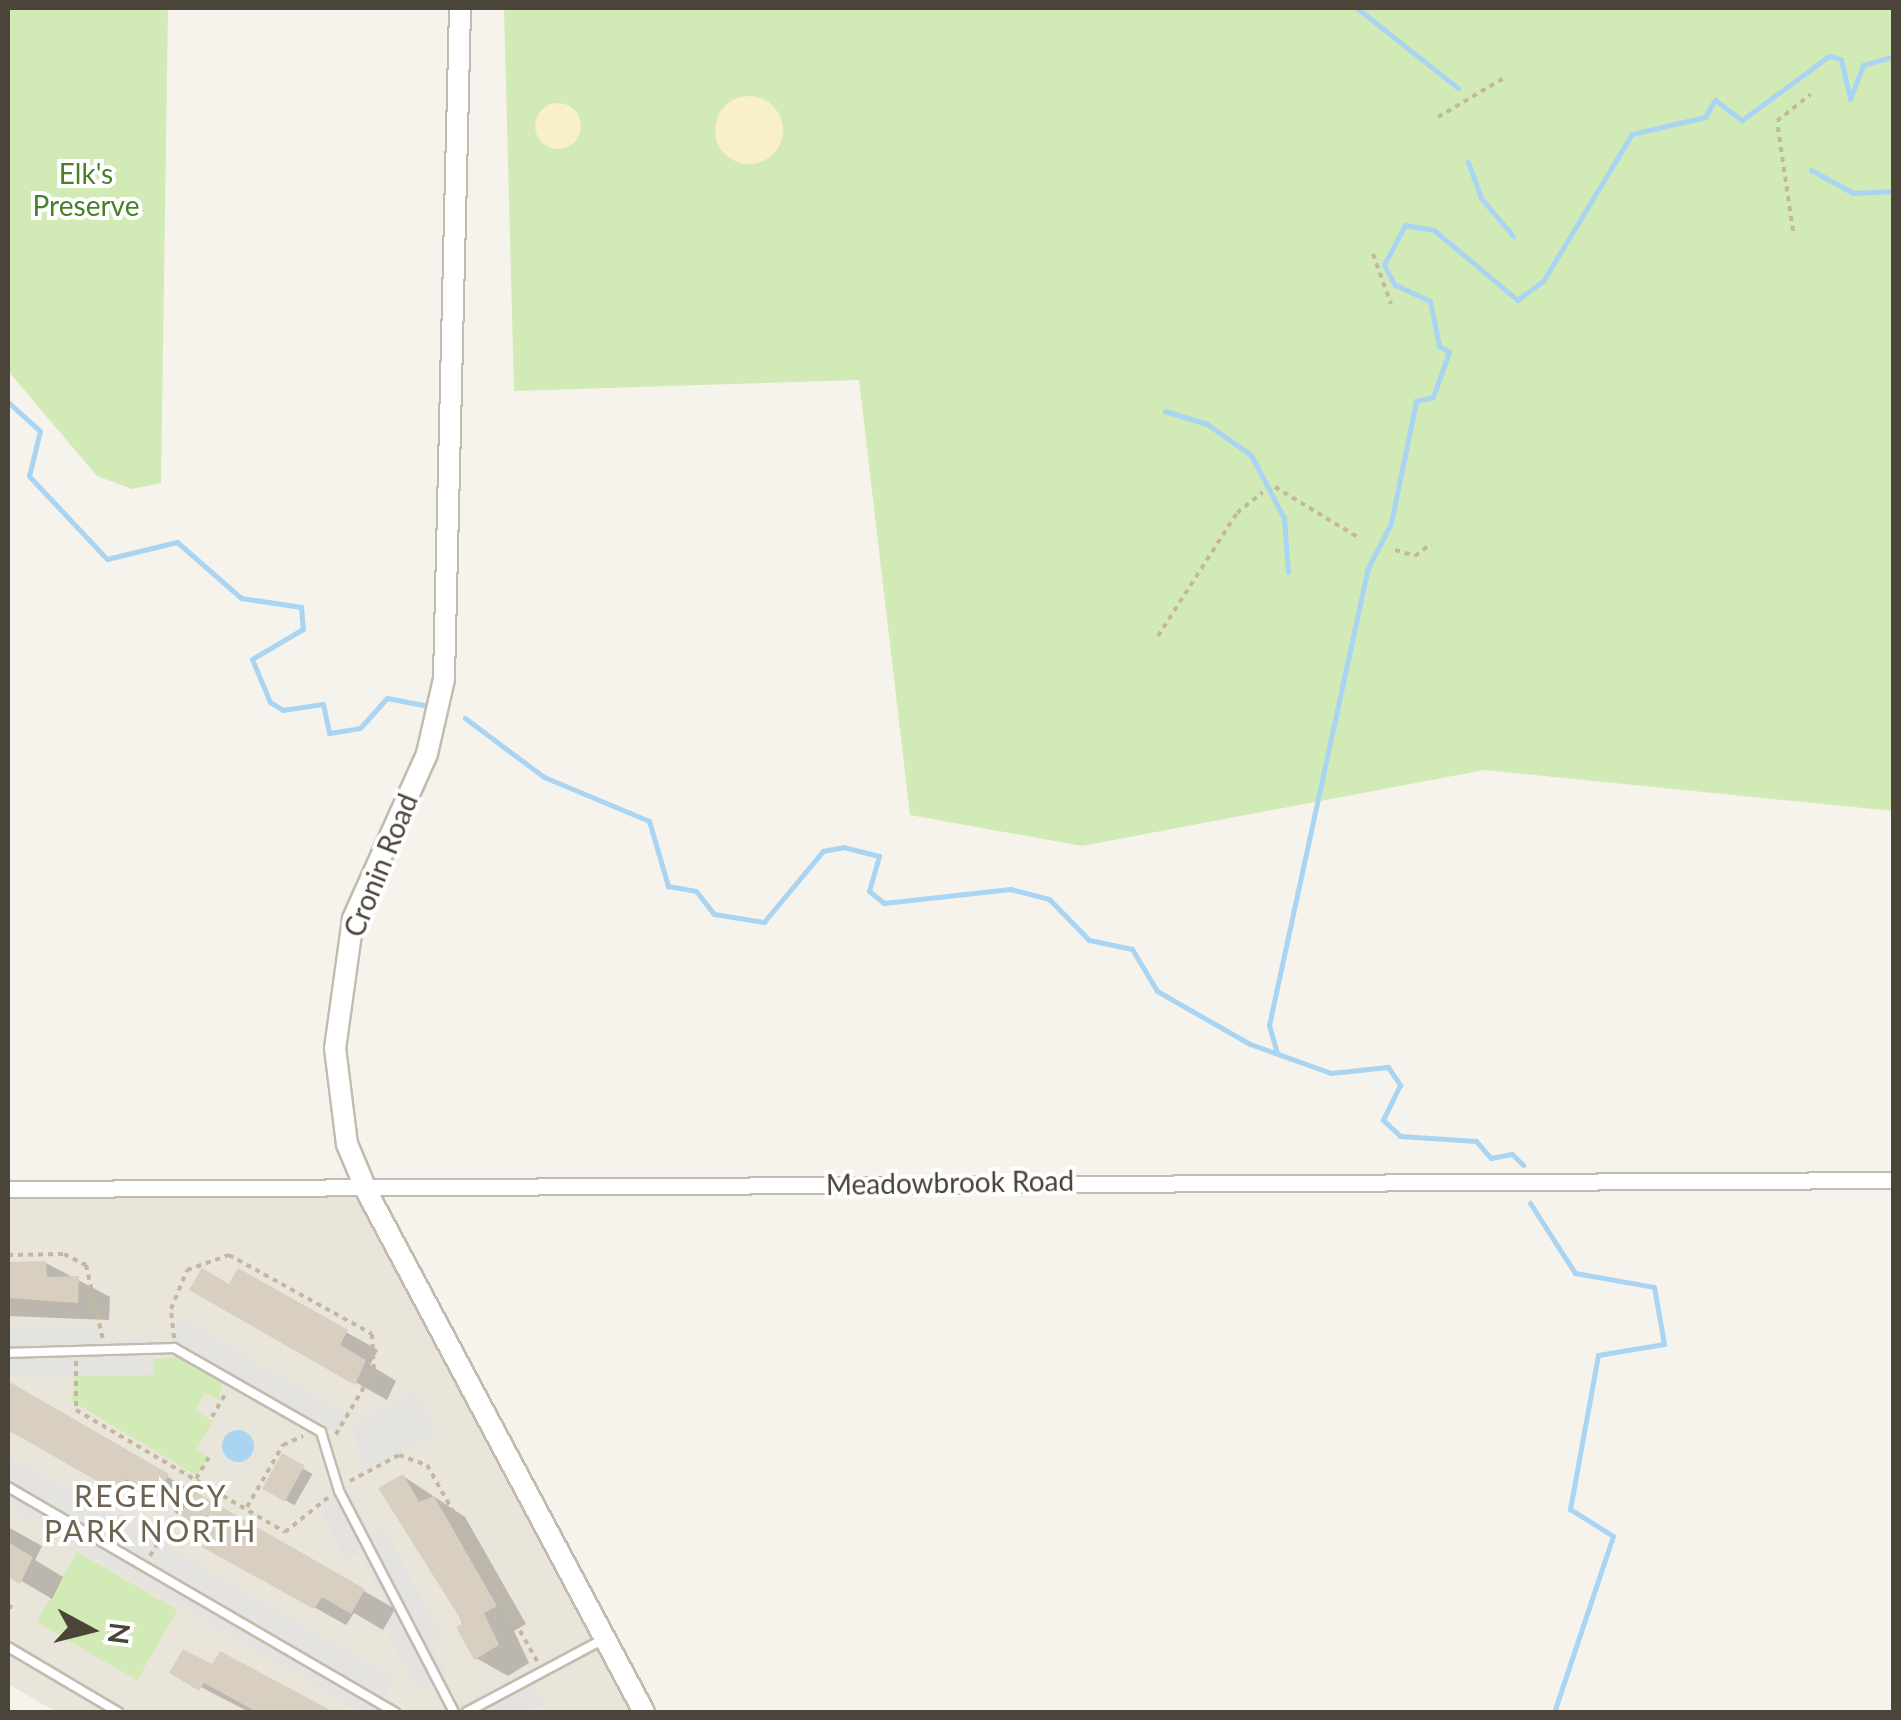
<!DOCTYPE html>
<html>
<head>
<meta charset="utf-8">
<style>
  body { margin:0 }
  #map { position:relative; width:1901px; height:1720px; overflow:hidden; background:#f6f3ec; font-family:Lato,sans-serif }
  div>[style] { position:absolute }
  .residential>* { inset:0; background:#eae5da }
  .green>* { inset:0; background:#d2eab5; transform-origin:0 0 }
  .sand>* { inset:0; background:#f9efc9 }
  .round { border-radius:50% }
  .parking>* { inset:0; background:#e5e3e0; transform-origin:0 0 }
  .water>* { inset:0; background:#a9d4f2 }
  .shadow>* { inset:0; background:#0003; transform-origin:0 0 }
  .stream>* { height:5px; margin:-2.5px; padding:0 2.5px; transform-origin:2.5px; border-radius:2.5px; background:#a9d4f2 }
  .building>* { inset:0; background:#d8cfc1; transform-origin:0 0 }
  .path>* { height:4px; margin-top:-2px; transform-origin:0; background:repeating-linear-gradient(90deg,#c4b79f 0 5px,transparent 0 10px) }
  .roads { filter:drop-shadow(2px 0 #c2bbae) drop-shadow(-2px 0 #c2bbae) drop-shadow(0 2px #c2bbae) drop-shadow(0 -2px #c2bbae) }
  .service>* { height:8px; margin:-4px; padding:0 4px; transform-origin:4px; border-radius:4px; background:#fff }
  .minor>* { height:15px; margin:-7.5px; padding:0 7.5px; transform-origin:7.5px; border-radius:7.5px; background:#fff }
  .tertiary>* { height:20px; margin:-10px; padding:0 10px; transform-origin:10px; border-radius:10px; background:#fff }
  span { translate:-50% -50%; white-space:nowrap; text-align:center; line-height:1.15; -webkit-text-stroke:8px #fff; paint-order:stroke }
  .park-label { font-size:28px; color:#4a7f2a }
  .street-label { font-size:28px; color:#4b4439 }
  .neighbourhood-label { font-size:30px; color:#6e6250; letter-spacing:2.5px }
  .frame { position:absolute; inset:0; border:10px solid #4b4439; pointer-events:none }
  .north { position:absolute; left:40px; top:1580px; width:100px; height:100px; -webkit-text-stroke:8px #fff; paint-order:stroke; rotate:97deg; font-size:28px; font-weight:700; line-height:40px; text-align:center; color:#4b4439 }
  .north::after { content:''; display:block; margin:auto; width:35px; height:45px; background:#4b4439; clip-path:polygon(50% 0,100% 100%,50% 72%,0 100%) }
</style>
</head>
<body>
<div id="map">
  <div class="residential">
    <div style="clip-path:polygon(8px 1191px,368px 1194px,644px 1712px,56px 1712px,8px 1684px)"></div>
  </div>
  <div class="green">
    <div style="clip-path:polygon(8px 8px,168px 8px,161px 483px,132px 489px,97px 476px,8px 371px)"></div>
    <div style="clip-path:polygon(504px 8px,1893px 8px,1893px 811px,1484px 770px,1082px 846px,910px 815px,859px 380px,514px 391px)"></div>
    <div style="clip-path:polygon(185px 1356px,222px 1382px,219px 1400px,205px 1393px,195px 1410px,213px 1421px,197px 1449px,209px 1457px,197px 1476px,72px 1401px,74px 1376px,154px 1375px,153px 1359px)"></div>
    <div style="left:77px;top:1552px;width:116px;height:81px;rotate:30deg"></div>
  </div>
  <div class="sand">
    <div class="round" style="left:715px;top:96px;width:68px;height:68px"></div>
    <div class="round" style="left:535px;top:103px;width:46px;height:46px"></div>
  </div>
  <div class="parking">
    <div style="clip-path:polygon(182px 1318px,348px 1416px,340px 1431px,300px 1428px,190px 1363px,171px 1337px)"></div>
    <div style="clip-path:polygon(99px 1326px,100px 1341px,152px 1339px,154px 1375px,8px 1377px,8px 1327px)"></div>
    <div style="clip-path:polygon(414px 1391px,437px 1433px,362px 1473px,353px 1424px)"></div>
    <div style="left:8px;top:1455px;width:447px;height:45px;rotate:30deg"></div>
    <div style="clip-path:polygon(349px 1488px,371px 1535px,385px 1529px,443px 1638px,431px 1645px,448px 1677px,418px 1693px,381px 1622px,392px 1614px,359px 1554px,345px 1560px,316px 1500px)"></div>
    <div style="clip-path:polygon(528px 1670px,543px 1704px,527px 1712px,444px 1712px)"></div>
  </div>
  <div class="water">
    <div class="round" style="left:222px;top:1430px;width:32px;height:32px"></div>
  </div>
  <div class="shadow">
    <div style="clip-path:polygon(46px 1263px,110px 1297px,109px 1320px,8px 1316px,8px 1265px)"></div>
    <div style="clip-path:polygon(239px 1272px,378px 1350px,370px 1365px,396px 1381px,387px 1400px,192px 1290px,230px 1287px)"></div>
    <div style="clip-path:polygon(8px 1384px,395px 1609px,383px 1630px,354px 1613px,346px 1625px,237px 1564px,185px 1511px,158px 1496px,151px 1509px,10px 1429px)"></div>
    <div style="left:283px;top:1457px;width:34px;height:36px;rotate:30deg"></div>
    <div style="clip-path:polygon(403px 1476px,465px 1517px,526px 1624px,514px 1631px,529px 1663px,508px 1676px,476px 1658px)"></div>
    <div style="clip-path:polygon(8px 1527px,42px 1546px,35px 1560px,63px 1577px,52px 1599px,8px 1573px)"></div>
    <div style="clip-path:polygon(221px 1654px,329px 1712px,249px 1712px,172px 1672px,213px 1667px)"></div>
  </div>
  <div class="stream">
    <div style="left:1357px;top:8px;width:129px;rotate:38.4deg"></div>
    <div style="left:1468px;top:162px;width:38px;rotate:70deg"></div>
    <div style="left:1481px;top:198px;width:50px;rotate:49.9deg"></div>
    <div style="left:1811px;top:170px;width:48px;rotate:28.7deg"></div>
    <div style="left:1853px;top:193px;width:41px;rotate:-2.8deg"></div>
    <div style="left:8px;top:402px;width:43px;rotate:42.2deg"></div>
    <div style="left:40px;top:431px;width:46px;rotate:103.7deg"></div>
    <div style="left:29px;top:476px;width:114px;rotate:46.8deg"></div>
    <div style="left:107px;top:559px;width:72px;rotate:-13.7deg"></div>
    <div style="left:177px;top:542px;width:85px;rotate:41.2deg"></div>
    <div style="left:241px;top:598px;width:61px;rotate:8.5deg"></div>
    <div style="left:301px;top:607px;width:22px;rotate:85deg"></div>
    <div style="left:303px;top:629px;width:59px;rotate:149.5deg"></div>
    <div style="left:252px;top:659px;width:47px;rotate:67.3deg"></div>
    <div style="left:270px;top:702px;width:15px;rotate:32deg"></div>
    <div style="left:283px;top:710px;width:40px;rotate:-8.5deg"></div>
    <div style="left:323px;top:704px;width:30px;rotate:78deg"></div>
    <div style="left:329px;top:733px;width:31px;rotate:-9deg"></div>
    <div style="left:360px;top:728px;width:40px;rotate:-48deg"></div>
    <div style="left:387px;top:698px;width:38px;rotate:11deg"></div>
    <div style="left:1165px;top:411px;width:44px;rotate:17.2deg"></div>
    <div style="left:1207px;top:424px;width:54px;rotate:35.2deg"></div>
    <div style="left:1251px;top:455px;width:71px;rotate:62.4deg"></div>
    <div style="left:1284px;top:518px;width:54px;rotate:85.8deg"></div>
    <div style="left:465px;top:718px;width:99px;rotate:36.8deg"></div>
    <div style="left:544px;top:777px;width:114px;rotate:22.7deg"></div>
    <div style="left:649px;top:821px;width:68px;rotate:73.7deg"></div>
    <div style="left:668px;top:886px;width:28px;rotate:10deg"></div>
    <div style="left:696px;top:891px;width:29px;rotate:52deg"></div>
    <div style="left:714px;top:914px;width:51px;rotate:9.1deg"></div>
    <div style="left:764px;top:922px;width:92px;rotate:-50.3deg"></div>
    <div style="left:823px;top:851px;width:20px;rotate:-11deg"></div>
    <div style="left:843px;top:847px;width:37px;rotate:14deg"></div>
    <div style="left:879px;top:856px;width:36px;rotate:106deg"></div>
    <div style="left:869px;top:891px;width:19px;rotate:39deg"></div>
    <div style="left:884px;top:903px;width:127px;rotate:-6.3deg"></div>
    <div style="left:1010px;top:889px;width:40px;rotate:14.4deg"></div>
    <div style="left:1049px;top:899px;width:57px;rotate:45.7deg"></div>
    <div style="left:1089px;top:940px;width:44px;rotate:11.8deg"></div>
    <div style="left:1132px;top:949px;width:49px;rotate:59.2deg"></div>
    <div style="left:1157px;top:991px;width:107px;rotate:29.7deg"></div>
    <div style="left:1250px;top:1044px;width:86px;rotate:19.7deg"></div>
    <div style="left:1331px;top:1073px;width:57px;rotate:-6deg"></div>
    <div style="left:1388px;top:1067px;width:22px;rotate:56deg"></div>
    <div style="left:1400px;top:1085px;width:39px;rotate:116deg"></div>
    <div style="left:1383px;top:1120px;width:23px;rotate:43deg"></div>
    <div style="left:1400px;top:1136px;width:76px;rotate:3.8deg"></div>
    <div style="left:1476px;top:1141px;width:23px;rotate:49deg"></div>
    <div style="left:1491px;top:1158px;width:21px;rotate:-11deg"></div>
    <div style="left:1512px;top:1154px;width:16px;rotate:45deg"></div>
    <div style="left:1277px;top:1053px;width:29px;rotate:-106deg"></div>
    <div style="left:1269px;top:1025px;width:465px;rotate:-77.8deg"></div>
    <div style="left:1367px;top:570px;width:53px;rotate:-62.9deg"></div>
    <div style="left:1391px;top:523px;width:125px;rotate:-78.4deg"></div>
    <div style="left:1416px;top:401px;width:17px;rotate:-13deg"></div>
    <div style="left:1433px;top:397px;width:48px;rotate:-70.4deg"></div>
    <div style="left:1449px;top:352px;width:12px;rotate:-149deg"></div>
    <div style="left:1439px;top:346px;width:46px;rotate:-101.3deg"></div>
    <div style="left:1430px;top:301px;width:38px;rotate:-155deg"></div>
    <div style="left:1395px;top:285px;width:23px;rotate:-119deg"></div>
    <div style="left:1384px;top:265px;width:45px;rotate:-62.3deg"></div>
    <div style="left:1405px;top:225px;width:29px;rotate:10deg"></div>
    <div style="left:1434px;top:230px;width:109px;rotate:40.1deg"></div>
    <div style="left:1517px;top:300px;width:32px;rotate:-36deg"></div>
    <div style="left:1543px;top:281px;width:172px;rotate:-58.8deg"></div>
    <div style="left:1632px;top:134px;width:75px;rotate:-13.1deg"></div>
    <div style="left:1705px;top:117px;width:20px;rotate:-60deg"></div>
    <div style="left:1715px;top:100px;width:34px;rotate:37deg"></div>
    <div style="left:1742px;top:120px;width:108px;rotate:-36.3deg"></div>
    <div style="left:1829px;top:56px;width:12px;rotate:14deg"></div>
    <div style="left:1841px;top:59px;width:41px;rotate:77.3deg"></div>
    <div style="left:1850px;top:99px;width:36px;rotate:-69deg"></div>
    <div style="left:1863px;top:65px;width:32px;rotate:-16deg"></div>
    <div style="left:1530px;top:1203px;width:83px;rotate:57.3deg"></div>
    <div style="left:1575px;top:1273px;width:80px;rotate:10deg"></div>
    <div style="left:1654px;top:1287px;width:58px;rotate:80deg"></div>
    <div style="left:1664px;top:1344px;width:67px;rotate:170.5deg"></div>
    <div style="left:1598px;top:1355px;width:157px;rotate:100.3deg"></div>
    <div style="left:1570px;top:1509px;width:51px;rotate:32.1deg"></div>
    <div style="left:1613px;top:1536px;width:186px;rotate:108.5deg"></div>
  </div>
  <div class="building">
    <div style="clip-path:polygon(46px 1261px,47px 1277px,79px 1276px,78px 1303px,8px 1298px,8px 1262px)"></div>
    <div style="clip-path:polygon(202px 1268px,229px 1284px,238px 1268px,348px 1330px,340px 1345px,366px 1360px,355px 1385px,189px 1290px)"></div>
    <div style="clip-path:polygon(8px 1381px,169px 1474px,156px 1497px,126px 1479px,118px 1493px,8px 1430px)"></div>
    <div style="left:282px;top:1453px;width:26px;height:41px;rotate:29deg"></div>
    <div style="clip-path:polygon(403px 1474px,419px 1502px,434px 1496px,497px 1606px,484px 1613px,499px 1645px,474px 1660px,456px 1627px,463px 1623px,378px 1488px)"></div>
    <div style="clip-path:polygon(194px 1491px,365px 1589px,351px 1614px,322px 1597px,314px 1609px,202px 1547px,209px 1534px,180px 1515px)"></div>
    <div style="clip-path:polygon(8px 1542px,33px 1557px,20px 1584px,8px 1577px)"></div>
    <div style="clip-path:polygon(183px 1649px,212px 1664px,220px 1651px,334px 1712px,257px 1712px,204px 1683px,199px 1691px,169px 1673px)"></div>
  </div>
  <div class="path">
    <div style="left:1438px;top:117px;width:80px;rotate:-30.7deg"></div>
    <div style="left:1793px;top:231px;width:111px;rotate:-98.3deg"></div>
    <div style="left:1777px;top:121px;width:43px;rotate:-38.5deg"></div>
    <div style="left:1373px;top:254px;width:53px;rotate:70.2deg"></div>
    <div style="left:1275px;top:487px;width:100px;rotate:31.2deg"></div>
    <div style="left:1395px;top:550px;width:21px;rotate:17deg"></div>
    <div style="left:1415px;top:556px;width:20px;rotate:-37deg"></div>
    <div style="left:1158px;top:636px;width:146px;rotate:-57.3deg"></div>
    <div style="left:1237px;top:513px;width:33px;rotate:-39deg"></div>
    <div style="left:8px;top:1255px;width:56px;rotate:-1deg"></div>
    <div style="left:64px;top:1254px;width:25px;rotate:27deg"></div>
    <div style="left:86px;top:1265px;width:77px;rotate:77.2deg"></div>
    <div style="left:174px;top:1338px;width:29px;rotate:-96deg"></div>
    <div style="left:171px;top:1309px;width:42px;rotate:-67.7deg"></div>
    <div style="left:187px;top:1270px;width:45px;rotate:-19.7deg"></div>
    <div style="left:229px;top:1255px;width:163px;rotate:28.9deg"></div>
    <div style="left:372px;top:1334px;width:36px;rotate:87deg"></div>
    <div style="left:374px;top:1370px;width:77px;rotate:120.6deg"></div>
    <div style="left:76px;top:1361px;width:49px;rotate:90deg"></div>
    <div style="left:76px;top:1410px;width:242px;rotate:30.3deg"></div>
    <div style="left:285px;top:1532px;width:58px;rotate:-38.7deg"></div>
    <div style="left:212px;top:1417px;width:30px;rotate:-60deg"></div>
    <div style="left:350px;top:1481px;width:55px;rotate:-28deg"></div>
    <div style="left:399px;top:1455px;width:30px;rotate:20deg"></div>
    <div style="left:427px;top:1465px;width:225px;rotate:60.7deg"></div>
    <div style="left:247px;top:1507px;width:72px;rotate:-59.9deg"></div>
    <div style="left:283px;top:1445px;width:22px;rotate:-24deg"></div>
    <div style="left:150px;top:1556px;width:115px;rotate:-59.2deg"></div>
    <div style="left:8px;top:1605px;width:7px;rotate:34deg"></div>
    <div style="left:534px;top:1711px;width:1px;rotate:45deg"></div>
  </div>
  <div class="roads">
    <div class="service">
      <div style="left:8px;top:1353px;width:166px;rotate:-1.7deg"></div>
      <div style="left:174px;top:1348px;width:169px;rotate:29.7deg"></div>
      <div style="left:321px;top:1432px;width:62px;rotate:73deg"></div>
      <div style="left:339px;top:1491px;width:249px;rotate:62.5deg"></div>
      <div style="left:8px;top:1487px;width:448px;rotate:30.2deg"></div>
      <div style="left:8px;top:1647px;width:128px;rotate:30.6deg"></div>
      <div style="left:467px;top:1712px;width:155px;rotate:-28.1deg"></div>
    </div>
    <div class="minor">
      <div style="left:8px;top:1189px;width:1886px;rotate:-0.27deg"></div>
    </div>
    <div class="tertiary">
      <div style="left:460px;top:8px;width:671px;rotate:91.37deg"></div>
      <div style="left:444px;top:679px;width:77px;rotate:102.8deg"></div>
      <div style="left:427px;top:754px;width:181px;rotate:114.2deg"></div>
      <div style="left:353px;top:919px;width:130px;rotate:97.9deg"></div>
      <div style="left:335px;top:1048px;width:97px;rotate:82.9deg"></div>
      <div style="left:347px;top:1144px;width:54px;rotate:67.2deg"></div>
      <div style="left:368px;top:1194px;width:587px;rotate:61.95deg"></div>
    </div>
  </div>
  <div class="park-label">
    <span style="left:86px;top:189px">Elk's<br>Preserve</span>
  </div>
  <div class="street-label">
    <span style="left:380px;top:865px;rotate:-68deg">Cronin Road</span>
    <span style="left:950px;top:1182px;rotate:-1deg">Meadowbrook Road</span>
  </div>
  <div class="neighbourhood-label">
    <span style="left:151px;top:1512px">REGENCY<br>PARK NORTH</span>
  </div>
  <div class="frame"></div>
  <div class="north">N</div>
</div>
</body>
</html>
